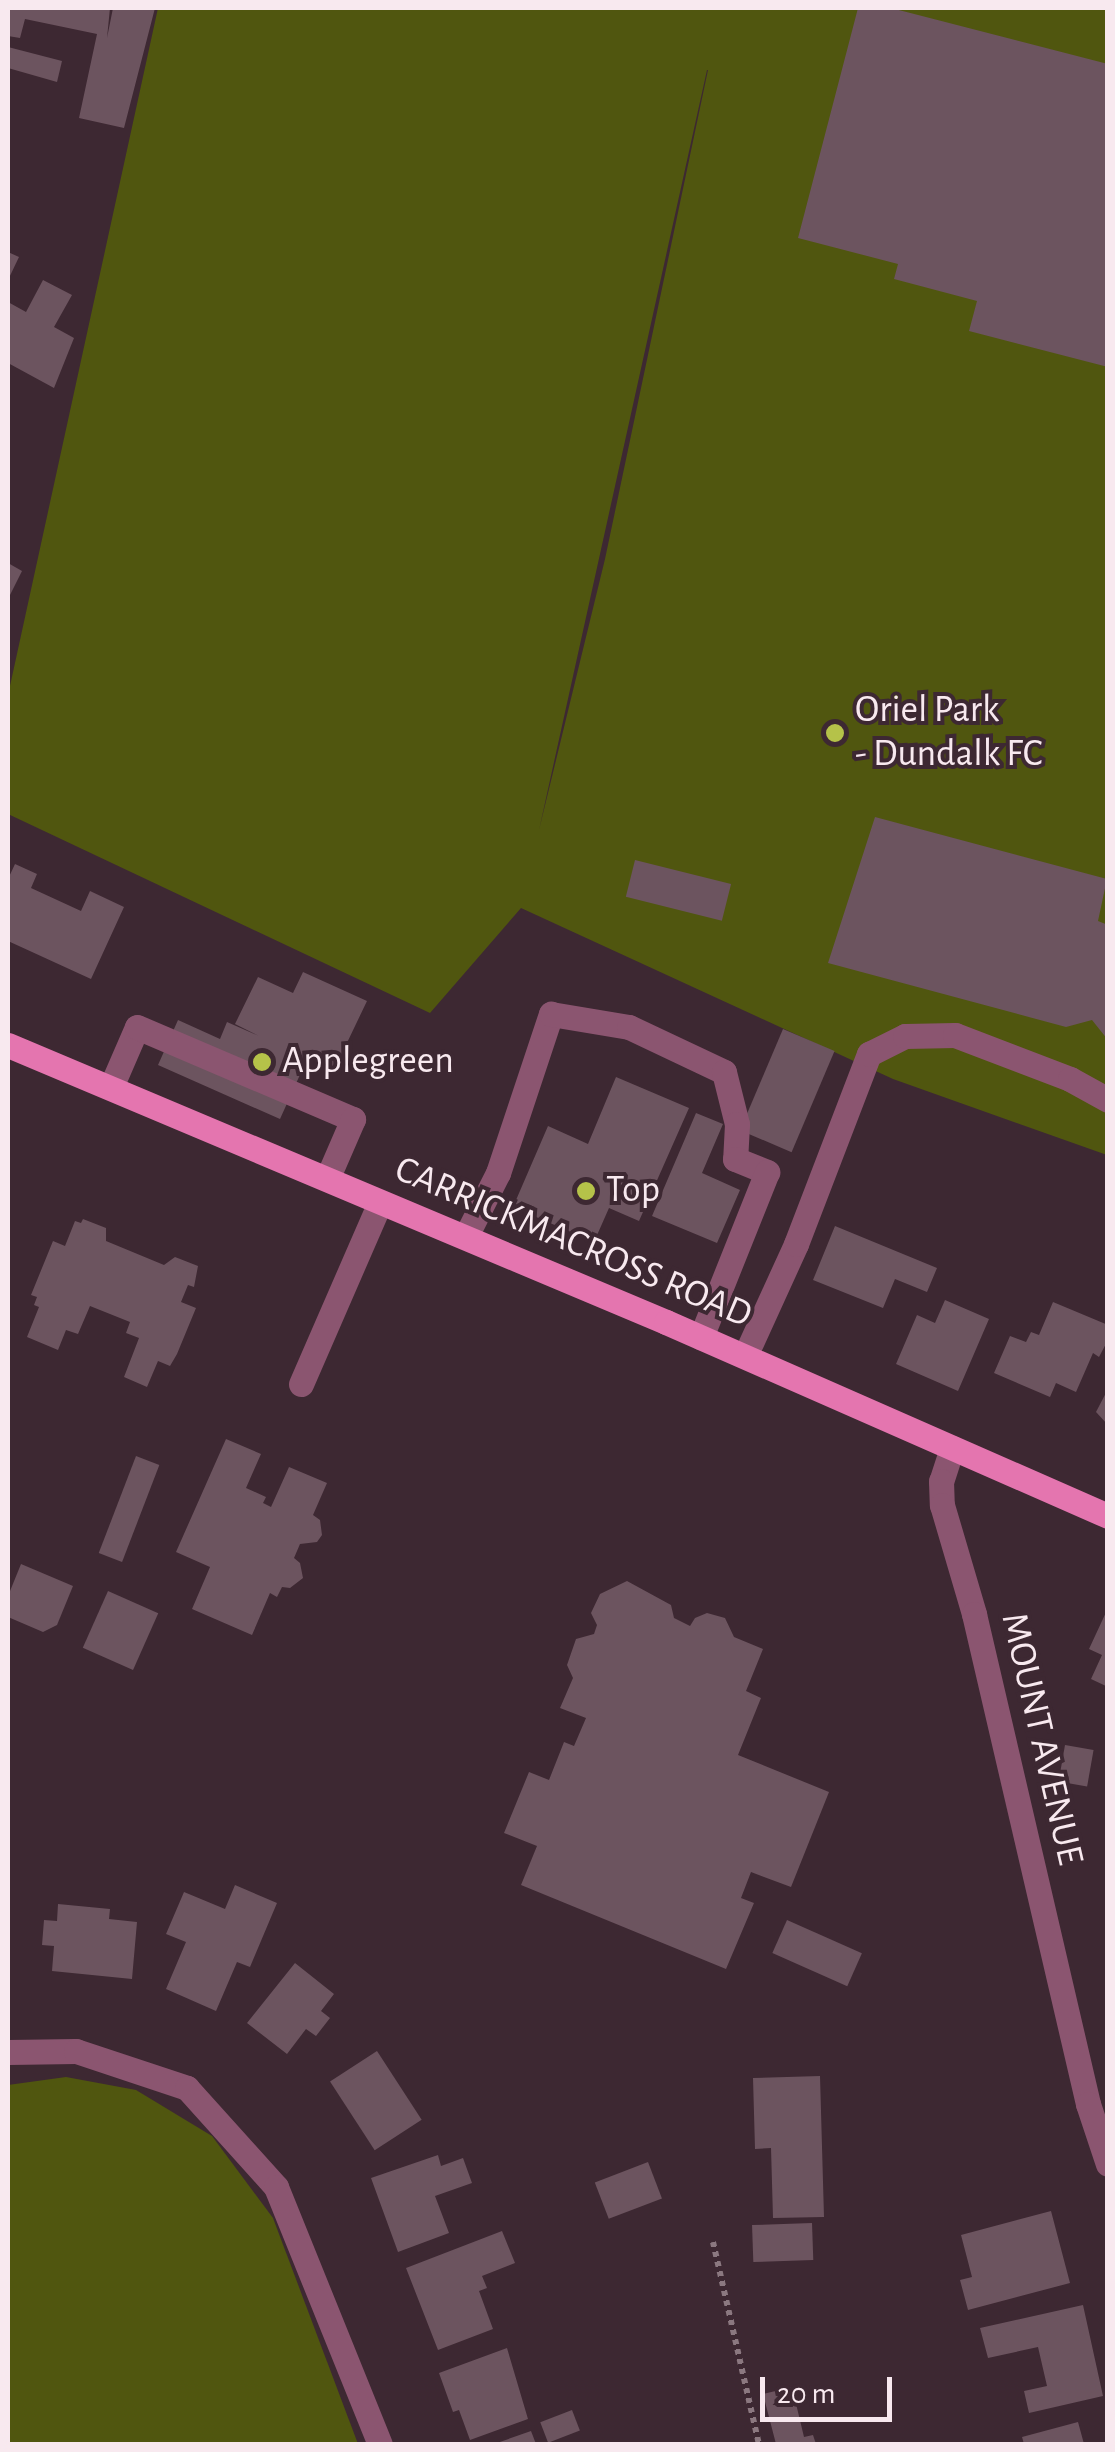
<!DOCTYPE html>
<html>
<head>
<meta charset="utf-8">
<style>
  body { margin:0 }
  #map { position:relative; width:1115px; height:2452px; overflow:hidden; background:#3d2832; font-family:"Alegreya Sans",sans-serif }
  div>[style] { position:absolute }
  .green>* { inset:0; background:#50560f }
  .building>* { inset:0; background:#6c545f; transform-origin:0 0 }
  .path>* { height:6px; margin-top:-3px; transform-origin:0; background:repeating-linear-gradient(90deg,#8b7880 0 5px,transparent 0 10px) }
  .minor>* { height:25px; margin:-12.5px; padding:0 12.5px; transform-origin:12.5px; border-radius:12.5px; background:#8b5570 }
  .major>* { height:25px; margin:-12.5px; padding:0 12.5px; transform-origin:12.5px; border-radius:12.5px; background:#e475af }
  .dots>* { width:28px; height:28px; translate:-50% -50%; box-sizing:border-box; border:5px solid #3d2832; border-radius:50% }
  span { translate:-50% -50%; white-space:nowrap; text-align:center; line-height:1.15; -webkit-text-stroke:8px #3d2832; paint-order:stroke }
  .poi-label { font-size:38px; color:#f8e9ef }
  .left { translate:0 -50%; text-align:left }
  .street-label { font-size:38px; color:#f8e9ef }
  .frame { position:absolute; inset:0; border:10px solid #f8e9ef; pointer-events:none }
  .scale { position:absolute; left:760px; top:2377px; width:132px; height:45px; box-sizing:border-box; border:5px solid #f8e9ef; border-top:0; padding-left:12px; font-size:30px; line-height:35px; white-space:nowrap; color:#f8e9ef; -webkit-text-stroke:8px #3d2832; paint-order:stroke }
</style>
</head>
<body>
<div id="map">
  <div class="green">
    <div style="clip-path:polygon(evenodd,158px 8px,1107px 8px,1107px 1155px,893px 1079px,521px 908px,430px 1013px,8px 814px,8px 695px,158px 8px,708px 70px,605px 559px,539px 830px,707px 70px,708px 70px)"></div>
    <div style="clip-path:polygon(66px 2077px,136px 2090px,212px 2136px,273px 2218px,358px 2444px,8px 2444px,8px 2085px)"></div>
  </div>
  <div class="building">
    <div style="clip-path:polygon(8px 8px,110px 8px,107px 38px,113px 8px,155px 8px,124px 128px,79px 118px,97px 34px,25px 19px,20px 38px,8px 36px)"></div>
    <div style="clip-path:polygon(858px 8px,891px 8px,1108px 64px,1108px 367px,969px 331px,977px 301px,894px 279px,898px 264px,798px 238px)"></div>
    <div style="clip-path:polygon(8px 47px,62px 61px,57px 82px,8px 68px)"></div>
    <div style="clip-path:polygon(8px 252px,19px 257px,8px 280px)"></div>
    <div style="clip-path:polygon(43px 280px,72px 295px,54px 327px,74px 338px,54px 388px,8px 363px,8px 302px,26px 312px)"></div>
    <div style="clip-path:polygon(8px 563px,22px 571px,8px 599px)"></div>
    <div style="clip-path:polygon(875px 817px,1107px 879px,1098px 921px,1108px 925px,1108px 1040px,1092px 1020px,1066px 1027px,828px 963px)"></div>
    <div style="left:635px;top:860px;width:99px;height:38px;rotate:14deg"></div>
    <div style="clip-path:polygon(15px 864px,37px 874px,31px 888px,81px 911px,90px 891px,124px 907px,91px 979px,8px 941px,8px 879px)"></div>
    <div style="clip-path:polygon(303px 972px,367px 1001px,334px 1070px,308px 1057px,280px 1119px,158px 1065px,178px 1020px,220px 1039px,227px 1022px,259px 1036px,235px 1024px,258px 977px,293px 993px)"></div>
    <div style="left:783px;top:1029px;width:56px;height:110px;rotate:23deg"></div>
    <div style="clip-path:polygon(616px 1077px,689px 1108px,639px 1221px,609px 1208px,594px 1242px,513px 1207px,548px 1126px,588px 1144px)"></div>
    <div style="clip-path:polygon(696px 1113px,723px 1124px,702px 1173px,740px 1190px,717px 1243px,652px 1216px)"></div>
    <div style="clip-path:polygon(83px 1219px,106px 1228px,106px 1241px,164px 1265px,175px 1257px,198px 1266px,194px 1287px,188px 1285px,181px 1302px,196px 1308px,177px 1354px,170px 1366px,158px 1361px,147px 1387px,124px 1377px,139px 1338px,126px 1333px,130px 1322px,90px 1306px,78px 1334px,66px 1330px,58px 1350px,27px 1337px,39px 1307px,34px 1305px,37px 1297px,31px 1295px,53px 1241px,65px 1246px,75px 1221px,81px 1223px)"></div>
    <div style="clip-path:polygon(835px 1226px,937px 1268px,927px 1292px,895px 1279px,883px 1308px,813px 1280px)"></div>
    <div style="clip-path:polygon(945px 1300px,989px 1319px,958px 1391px,896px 1364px,917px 1315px,935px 1323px)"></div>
    <div style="clip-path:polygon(1053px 1302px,1108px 1325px,1108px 1340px,1099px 1357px,1093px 1353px,1076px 1392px,1056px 1383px,1050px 1397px,994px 1373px,1010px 1336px,1026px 1342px,1031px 1332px,1039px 1335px)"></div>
    <div style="clip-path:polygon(1108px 1389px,1108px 1425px,1096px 1412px)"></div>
    <div style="clip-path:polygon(226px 1439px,261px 1454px,246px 1488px,266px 1497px,263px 1503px,271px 1507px,289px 1467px,327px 1483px,313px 1515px,320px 1520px,322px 1535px,317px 1542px,300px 1544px,294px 1558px,300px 1563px,303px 1578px,290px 1588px,282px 1587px,277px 1597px,270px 1593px,252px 1635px,192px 1609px,210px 1567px,176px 1552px)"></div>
    <div style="left:136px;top:1456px;width:25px;height:104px;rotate:21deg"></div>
    <div style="clip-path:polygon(21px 1564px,73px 1586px,57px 1625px,43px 1632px,8px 1617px,8px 1596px)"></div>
    <div style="clip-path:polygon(627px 1581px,671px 1605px,674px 1618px,690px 1626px,695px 1618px,707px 1613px,725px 1618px,734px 1637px,763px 1649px,746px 1691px,761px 1698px,738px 1755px,829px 1792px,791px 1887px,751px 1872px,741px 1898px,754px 1903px,726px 1969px,521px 1885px,537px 1846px,504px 1833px,529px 1772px,549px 1780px,564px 1742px,574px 1746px,586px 1718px,560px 1708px,573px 1678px,567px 1665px,576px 1639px,594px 1634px,597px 1625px,591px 1613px,600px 1594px)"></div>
    <div style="left:108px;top:1591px;width:55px;height:62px;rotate:24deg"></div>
    <div style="clip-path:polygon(1108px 1608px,1108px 1687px,1091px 1679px,1102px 1655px,1089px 1649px)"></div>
    <div style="left:1065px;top:1745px;width:29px;height:37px;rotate:10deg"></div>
    <div style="clip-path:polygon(235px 1885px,277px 1903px,250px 1967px,237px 1962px,216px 2011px,166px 1989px,186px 1942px,166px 1934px,184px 1892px,225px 1909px)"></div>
    <div style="clip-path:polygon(58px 1904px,110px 1909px,109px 1919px,137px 1922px,132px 1979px,52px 1971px,54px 1946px,42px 1945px,44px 1920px,57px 1921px)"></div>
    <div style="left:787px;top:1920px;width:82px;height:36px;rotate:24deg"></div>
    <div style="clip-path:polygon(295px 1963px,334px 1994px,321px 2011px,330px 2018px,316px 2036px,306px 2029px,287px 2054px,247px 2023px)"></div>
    <div style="left:377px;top:2051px;width:82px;height:56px;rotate:57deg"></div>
    <div style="clip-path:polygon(820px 2076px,824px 2217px,773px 2218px,771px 2148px,755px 2149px,753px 2078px)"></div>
    <div style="clip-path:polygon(438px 2155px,441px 2166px,463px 2158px,472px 2183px,435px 2196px,449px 2233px,398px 2252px,371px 2178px)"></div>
    <div style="left:648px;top:2162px;width:39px;height:57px;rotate:69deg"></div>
    <div style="clip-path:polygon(1051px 2211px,1070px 2283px,968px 2310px,960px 2280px,972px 2277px,961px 2235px)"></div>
    <div style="left:812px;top:2223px;width:37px;height:60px;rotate:88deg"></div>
    <div style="clip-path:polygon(502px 2231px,515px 2263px,482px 2276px,487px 2288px,479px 2291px,493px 2329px,438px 2350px,406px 2268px)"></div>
    <div style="clip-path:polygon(1083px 2305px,1103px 2396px,1029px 2413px,1024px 2391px,1047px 2386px,1038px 2347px,988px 2358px,980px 2328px)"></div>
    <div style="clip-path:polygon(507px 2348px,528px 2419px,470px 2440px,459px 2410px,453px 2412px,439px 2373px)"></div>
    <div style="clip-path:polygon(792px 2387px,804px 2437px,813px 2435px,816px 2444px,776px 2444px,763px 2394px)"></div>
    <div style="left:572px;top:2410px;width:22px;height:34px;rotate:69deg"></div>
    <div style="clip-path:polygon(1078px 2422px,1084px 2444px,1024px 2444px,1022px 2437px)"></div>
    <div style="clip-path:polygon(531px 2431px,536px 2444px,494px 2444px)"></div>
  </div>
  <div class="path">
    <div style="left:713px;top:2242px;width:207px;rotate:77.2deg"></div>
  </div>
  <div class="minor">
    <div style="left:111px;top:1087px;width:65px;rotate:-66.6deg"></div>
    <div style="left:137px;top:1027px;width:235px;rotate:23.1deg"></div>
    <div style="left:353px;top:1119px;width:65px;rotate:113.4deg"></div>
    <div style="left:466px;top:1236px;width:71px;rotate:-63.1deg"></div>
    <div style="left:498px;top:1173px;width:168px;rotate:-71.6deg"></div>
    <div style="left:551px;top:1014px;width:79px;rotate:9.5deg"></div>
    <div style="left:629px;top:1027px;width:105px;rotate:25.3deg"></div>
    <div style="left:724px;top:1072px;width:54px;rotate:76deg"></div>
    <div style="left:737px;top:1124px;width:35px;rotate:93deg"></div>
    <div style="left:735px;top:1159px;width:35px;rotate:22deg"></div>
    <div style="left:767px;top:1172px;width:178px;rotate:111.8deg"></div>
    <div style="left:745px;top:1356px;width:123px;rotate:-65.5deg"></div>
    <div style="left:796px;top:1244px;width:204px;rotate:-69deg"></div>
    <div style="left:869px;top:1054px;width:40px;rotate:-26.6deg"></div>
    <div style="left:905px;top:1036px;width:50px;rotate:-1.1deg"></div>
    <div style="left:955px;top:1035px;width:123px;rotate:20.9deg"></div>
    <div style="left:1070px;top:1079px;width:43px;rotate:28.9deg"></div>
    <div style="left:301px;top:1384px;width:198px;rotate:-66.5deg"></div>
    <div style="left:952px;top:1448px;width:35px;rotate:108deg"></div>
    <div style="left:941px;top:1481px;width:24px;rotate:88deg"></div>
    <div style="left:942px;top:1505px;width:114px;rotate:73.6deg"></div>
    <div style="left:974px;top:1614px;width:503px;rotate:76.9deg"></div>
    <div style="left:1088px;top:2104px;width:63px;rotate:71.6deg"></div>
    <div style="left:8px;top:2052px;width:68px;rotate:-0.8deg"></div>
    <div style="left:76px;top:2051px;width:117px;rotate:18.4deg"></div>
    <div style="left:187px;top:2088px;width:133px;rotate:48deg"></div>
    <div style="left:276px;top:2187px;width:277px;rotate:68deg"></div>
  </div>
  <div class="major">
    <div style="left:8px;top:1045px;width:714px;rotate:22.83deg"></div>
    <div style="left:666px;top:1322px;width:483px;rotate:23.7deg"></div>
  </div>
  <div class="dots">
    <div style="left:835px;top:733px;background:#b5c249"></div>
    <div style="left:262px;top:1062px;background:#b5c249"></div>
    <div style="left:586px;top:1191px;background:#b5c249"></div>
  </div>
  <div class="poi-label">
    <span class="left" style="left:855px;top:733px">Oriel Park<br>- Dundalk FC</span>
    <span class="left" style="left:282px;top:1062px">Applegreen</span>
    <span class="left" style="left:606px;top:1191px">Top</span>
  </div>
  <div class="street-label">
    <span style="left:573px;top:1243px;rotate:23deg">CARRICKMACROSS ROAD</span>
    <span style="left:1041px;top:1739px;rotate:77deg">MOUNT AVENUE</span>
  </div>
  <div class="frame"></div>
  <div class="scale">20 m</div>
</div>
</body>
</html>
